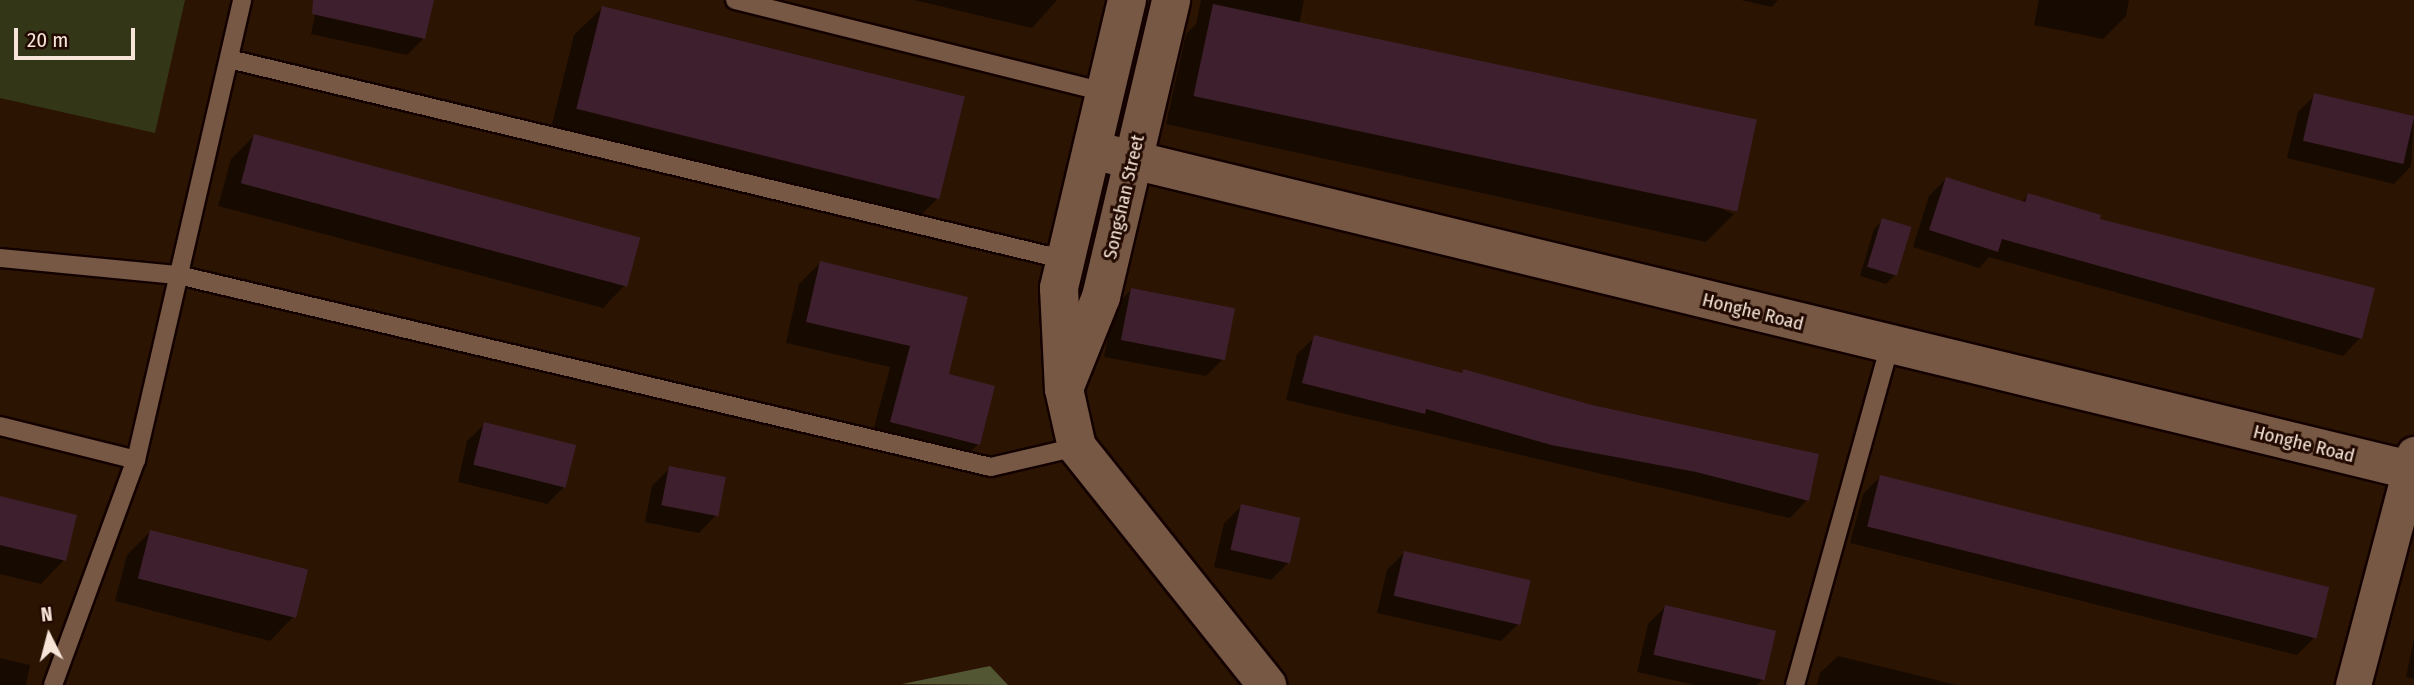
<!DOCTYPE html>
<html>
<head>
<meta charset="utf-8">
<style>
  body { margin:0 }
  #map { position:relative; width:2414px; height:685px; overflow:hidden; background:#2c1402; font-family:"Fira Sans Condensed",sans-serif }
  div>[style] { position:absolute }
  .green>* { inset:0; background:#333617 }
  .forest>* { inset:0; background:#525633 }
  .shadow>* { inset:0; background:#0007 }
  .building>* { inset:0; background:#3d1f2d; transform-origin:0 0 }
  .roads { filter:drop-shadow(2px 0 #130100) drop-shadow(-2px 0 #130100) drop-shadow(0 2px #130100) drop-shadow(0 -2px #130100) }
  .service>* { height:18px; margin:-9px; padding:0 9px; transform-origin:9px; border-radius:9px; background:#765844 }
  .minor>* { height:35px; margin:-17.5px; padding:0 17.5px; transform-origin:17.5px; border-radius:17.5px; background:#765844 }
  .tertiary>* { height:38px; margin:-19px; padding:0 19px; transform-origin:19px; border-radius:19px; background:#765844 }
  .secondary>* { height:38px; margin:-19px; padding:0 19px; transform-origin:19px; border-radius:19px; background:#765844 }
  span { translate:-50% -50%; white-space:nowrap; text-align:center; line-height:1.15; -webkit-text-stroke:6px #220a00; paint-order:stroke }
  .street-label { font-size:19px; color:#f7e5da }
  .north { position:absolute; left:14px; top:601px; width:70px; height:70px; -webkit-text-stroke:5px #220a00; paint-order:stroke; rotate:354deg; font-size:19px; font-weight:700; line-height:28px; text-align:center; color:#f7e5da }
  .north::after { content:''; display:block; margin:auto; width:24px; height:32px; background:#f7e5da; clip-path:polygon(50% 0,100% 100%,50% 72%,0 100%) }
  .scale { position:absolute; left:14px; top:28px; width:121px; height:32px; box-sizing:border-box; border:4px solid #f7e5da; border-top:0; padding-left:9px; font-size:21px; line-height:24px; white-space:nowrap; color:#f7e5da; -webkit-text-stroke:5px #220a00; paint-order:stroke }
</style>
</head>
<body>
<div id="map">
  <div class="green">
    <div style="clip-path:polygon(0 0,185px 0,155px 133px,0 98px)"></div>
  </div>
  <div class="forest">
    <div style="clip-path:polygon(990px 666px,1008px 685px,902px 684px)"></div>
  </div>
  <div class="shadow">
    <div style="clip-path:polygon(318px 0,424px 0,424px 38px,407px 55px,311px 34px)"></div>
    <div style="clip-path:polygon(914px 0,1057px 0,1032px 28px)"></div>
    <div style="clip-path:polygon(1201px 0,1304px 0,1299px 25px,1734px 214px,1706px 242px,1166px 124px,1186px 34px,1196px 24px)"></div>
    <div style="clip-path:polygon(1741px 0,1778px 0,1772px 7px)"></div>
    <div style="clip-path:polygon(2039px 0,2129px 0,2126px 16px,2103px 39px,2034px 25px)"></div>
    <div style="clip-path:polygon(602px 8px,938px 198px,910px 226px,549px 136px,574px 35px)"></div>
    <div style="clip-path:polygon(2315px 95px,2414px 119px,2411px 166px,2394px 184px,2287px 158px,2298px 112px)"></div>
    <div style="clip-path:polygon(254px 136px,626px 284px,603px 308px,218px 206px,231px 159px)"></div>
    <div style="clip-path:polygon(1946px 179px,2021px 203px,2028px 195px,2097px 221px,2360px 338px,2343px 356px,1989px 257px,1979px 268px,1913px 247px,1929px 196px)"></div>
    <div style="clip-path:polygon(1883px 220px,1895px 275px,1886px 284px,1860px 276px,1874px 229px)"></div>
    <div style="clip-path:polygon(820px 263px,947px 376px,978px 444px,957px 466px,870px 443px,890px 367px,786px 343px,799px 284px)"></div>
    <div style="clip-path:polygon(1131px 290px,1223px 359px,1206px 376px,1104px 357px,1114px 307px)"></div>
    <div style="clip-path:polygon(1315px 337px,1460px 374px,1464px 371px,1807px 500px,1790px 518px,1286px 400px,1297px 354px)"></div>
    <div style="clip-path:polygon(485px 424px,564px 487px,547px 504px,458px 482px,467px 441px)"></div>
    <div style="clip-path:polygon(670px 468px,716px 515px,699px 533px,645px 522px,652px 486px)"></div>
    <div style="clip-path:polygon(1880px 477px,2314px 638px,2297px 655px,1850px 543px,1863px 494px)"></div>
    <div style="clip-path:polygon(0 498px,64px 560px,41px 584px,0 574px)"></div>
    <div style="clip-path:polygon(1242px 506px,1288px 563px,1271px 580px,1214px 567px,1224px 523px)"></div>
    <div style="clip-path:polygon(150px 532px,293px 617px,270px 641px,115px 601px,127px 555px)"></div>
    <div style="clip-path:polygon(1404px 553px,1518px 624px,1501px 641px,1377px 613px,1387px 570px)"></div>
    <div style="clip-path:polygon(1665px 607px,1763px 679px,1757px 685px,1695px 685px,1637px 672px,1648px 624px)"></div>
    <div style="clip-path:polygon(2414px 639px,2414px 679px,2406px 677px)"></div>
    <div style="clip-path:polygon(1838px 656px,1957px 685px,1817px 685px,1820px 673px)"></div>
    <div style="clip-path:polygon(0 658px,30px 665px,26px 685px,0 685px)"></div>
  </div>
  <div class="building">
    <div style="clip-path:polygon(313px 0,434px 0,425px 39px,312px 14px)"></div>
    <div style="left:1213px;top:4px;width:556px;height:94px;rotate:12deg"></div>
    <div style="left:602px;top:6px;width:374px;height:106px;rotate:14deg"></div>
    <div style="left:2314px;top:93px;width:103px;height:49px;rotate:13deg"></div>
    <div style="left:254px;top:134px;width:400px;height:51px;rotate:15deg"></div>
    <div style="clip-path:polygon(1946px 177px,2025px 202px,2028px 193px,2101px 215px,2100px 219px,2375px 288px,2362px 339px,2002px 239px,1998px 252px,1929px 230px)"></div>
    <div style="left:1882px;top:218px;width:31px;height:51px;rotate:17deg"></div>
    <div style="clip-path:polygon(820px 261px,968px 297px,949px 374px,995px 386px,980px 445px,890px 422px,910px 346px,806px 322px)"></div>
    <div style="left:1131px;top:288px;width:106px;height:53px;rotate:11deg"></div>
    <div style="clip-path:polygon(1314px 335px,1462px 373px,1463px 369px,1592px 405px,1819px 454px,1809px 501px,1696px 472px,1551px 445px,1426px 409px,1425px 414px,1302px 383px)"></div>
    <div style="left:484px;top:422px;width:95px;height:44px;rotate:14deg"></div>
    <div style="left:669px;top:466px;width:58px;height:40px;rotate:11deg"></div>
    <div style="left:1880px;top:475px;width:463px;height:53px;rotate:14deg"></div>
    <div style="clip-path:polygon(0 496px,77px 515px,66px 561px,0 545px)"></div>
    <div style="left:1241px;top:504px;width:61px;height:47px;rotate:13deg"></div>
    <div style="left:150px;top:530px;width:163px;height:50px;rotate:14deg"></div>
    <div style="left:1404px;top:551px;width:130px;height:46px;rotate:13deg"></div>
    <div style="left:1665px;top:605px;width:114px;height:51px;rotate:13deg"></div>
  </div>
  <div class="roads">
    <div class="service">
      <div style="left:735px;top:0;width:381px;rotate:14deg"></div>
      <div style="left:229px;top:59px;width:861px;rotate:13.5deg"></div>
      <div style="left:0;top:258px;width:179px;rotate:5.5deg"></div>
      <div style="left:178px;top:275px;width:835px;rotate:13.29deg"></div>
      <div style="left:991px;top:467px;width:88px;rotate:-13.1deg"></div>
      <div style="left:0;top:426px;width:140px;rotate:14deg"></div>
      <div style="left:136px;top:460px;width:472px;rotate:-77deg"></div>
      <div style="left:53px;top:685px;width:240px;rotate:-69.8deg"></div>
      <div style="left:1795px;top:685px;width:353px;rotate:-74.4deg"></div>
    </div>
    <div class="minor">
      <div style="left:2353px;top:685px;width:239px;rotate:-75.2deg"></div>
    </div>
    <div class="tertiary">
      <div style="left:1092px;top:150px;width:1360px;rotate:13.65deg"></div>
      <div style="left:1064px;top:389px;width:59px;rotate:77.4deg"></div>
      <div style="left:1077px;top:447px;width:305px;rotate:51.4deg"></div>
    </div>
    <div class="secondary">
      <div style="left:1127px;top:0;width:296px;rotate:103.3deg"></div>
      <div style="left:1059px;top:288px;width:101px;rotate:87.2deg"></div>
      <div style="left:1064px;top:389px;width:99px;rotate:-68.1deg"></div>
      <div style="left:1101px;top:297px;width:305px;rotate:-76.7deg"></div>
    </div>
  </div>
  <div class="street-label">
    <span style="left:1124px;top:197px;rotate:-77deg">Songshan Street</span>
    <span style="left:1753px;top:312px;rotate:14deg">Honghe Road</span>
    <span style="left:2304px;top:444px;rotate:14deg">Honghe Road</span>
  </div>
  <div class="north">N</div>
  <div class="scale">20 m</div>
</div>
</body>
</html>
